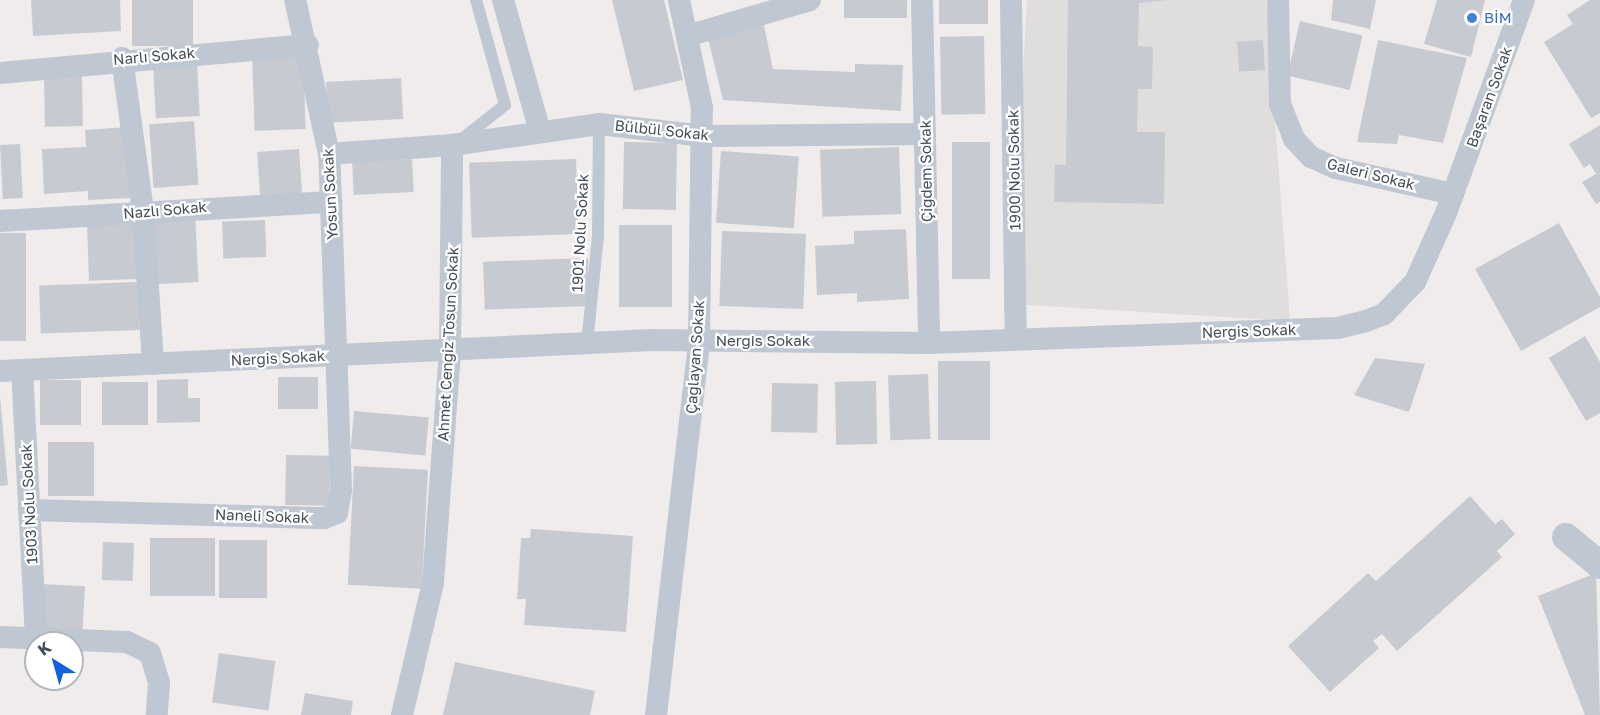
<!DOCTYPE html>
<html>
<head>
<meta charset="utf-8">
<style>
  body { margin:0 }
  #map { position:relative; width:1600px; height:715px; overflow:hidden; background:#efeceb; font-family:"Golos Text",sans-serif }
  div>[style] { position:absolute }
  .education>* { inset:0; background:#e0dddd }
  .building>* { inset:0; background:#c8cad2; transform-origin:0 0 }
  .service>* { height:12px; margin:-6px; padding:0 6px; transform-origin:6px; border-radius:6px; background:#bec7d2 }
  .minor>* { height:22px; margin:-11px; padding:0 11px; transform-origin:11px; border-radius:11px; background:#bec7d2 }
  .tertiary>* { height:28px; margin:-14px; padding:0 14px; transform-origin:14px; border-radius:14px; background:#bec7d2 }
  .dots>* { width:16px; height:16px; translate:-50% -50%; box-sizing:border-box; border:3px solid #fff; border-radius:50% }
  span { translate:-50% -50%; white-space:nowrap; text-align:center; line-height:1.15; -webkit-text-stroke:4.5px #fff; paint-order:stroke }
  .shop-label { font-size:15px; color:#366cbe }
  .left { translate:0 -50%; text-align:left }
  .street-label { font-size:15px; color:#444e5a }
  .north { position:absolute; left:24px; top:631px; width:60px; height:60px; box-sizing:border-box; background:#fff; border:2px solid #b4b8bd; border-radius:50%; rotate:323deg; font-size:16px; font-weight:700; line-height:24px; text-align:center; color:#444e5a }
  .north::after { content:''; display:block; margin:auto; width:21px; height:27px; background:#1162e3; clip-path:polygon(50% 0,100% 100%,50% 72%,0 100%) }
</style>
</head>
<body>
<div id="map">
  <div class="education">
    <div style="clip-path:polygon(1027px 0,1266px 0,1290px 321px,1010px 304px)"></div>
  </div>
  <div class="building">
    <div style="clip-path:polygon(31px 0,120px 0,121px 31px,33px 36px)"></div>
    <div style="left:132px;top:0;width:61px;height:46px"></div>
    <div style="clip-path:polygon(612px 0,664px 0,683px 80px,634px 91px)"></div>
    <div style="left:844px;top:0;width:63px;height:18px"></div>
    <div style="left:939px;top:0;width:49px;height:24px"></div>
    <div style="clip-path:polygon(1068px 0,1167px 0,1139px 3px,1138px 46px,1153px 47px,1152px 89px,1138px 89px,1137px 132px,1165px 132px,1164px 204px,1054px 202px,1055px 164px,1066px 165px)"></div>
    <div style="clip-path:polygon(1333px 0,1376px 0,1370px 29px,1331px 20px)"></div>
    <div style="clip-path:polygon(1437px 0,1485px 0,1471px 57px,1424px 44px)"></div>
    <div style="clip-path:polygon(1590px 0,1600px 0,1600px 113px,1591px 118px,1544px 42px,1573px 24px,1567px 15px)"></div>
    <div style="clip-path:polygon(762px 16px,773px 69px,855px 72px,855px 64px,903px 65px,901px 111px,723px 100px,706px 30px)"></div>
    <div style="left:1300px;top:21px;width:64px;height:56px;rotate:13deg"></div>
    <div style="left:984px;top:36px;width:78px;height:44px;rotate:89deg"></div>
    <div style="left:1263px;top:40px;width:30px;height:26px;rotate:86deg"></div>
    <div style="clip-path:polygon(1378px 40px,1467px 58px,1443px 143px,1399px 135px,1397px 144px,1357px 142px)"></div>
    <div style="left:303px;top:53px;width:76px;height:51px;rotate:88deg"></div>
    <div style="left:197px;top:63px;width:53px;height:44px;rotate:87deg"></div>
    <div style="left:82px;top:74px;width:52px;height:38px;rotate:89deg"></div>
    <div style="left:401px;top:78px;width:41px;height:75px;rotate:87deg"></div>
    <div style="left:194px;top:121px;width:64px;height:45px;rotate:86deg"></div>
    <div style="clip-path:polygon(1600px 125px,1600px 202px,1596px 204px,1582px 182px,1596px 174px,1590px 164px,1584px 168px,1569px 144px)"></div>
    <div style="clip-path:polygon(127px 127px,130px 198px,88px 200px,88px 191px,44px 194px,42px 149px,86px 147px,85px 130px)"></div>
    <div style="left:624px;top:142px;width:53px;height:67px;rotate:1deg"></div>
    <div style="left:952px;top:142px;width:38px;height:137px"></div>
    <div style="left:20px;top:144px;width:54px;height:20px;rotate:87deg"></div>
    <div style="left:899px;top:147px;width:67px;height:79px;rotate:88deg"></div>
    <div style="left:299px;top:149px;width:47px;height:42px;rotate:86deg"></div>
    <div style="left:721px;top:151px;width:78px;height:72px;rotate:4deg"></div>
    <div style="left:412px;top:159px;width:33px;height:60px;rotate:87deg"></div>
    <div style="left:576px;top:159px;width:75px;height:107px;rotate:88deg"></div>
    <div style="left:195px;top:214px;width:68px;height:43px;rotate:87deg"></div>
    <div style="left:265px;top:220px;width:37px;height:43px;rotate:88deg"></div>
    <div style="left:135px;top:223px;width:56px;height:48px;rotate:88deg"></div>
    <div style="clip-path:polygon(1559px 223px,1600px 297px,1600px 307px,1521px 351px,1475px 269px)"></div>
    <div style="left:619px;top:225px;width:53px;height:82px"></div>
    <div style="clip-path:polygon(906px 229px,909px 299px,857px 302px,857px 293px,817px 295px,815px 246px,854px 244px,854px 231px)"></div>
    <div style="left:722px;top:231px;width:84px;height:75px;rotate:2deg"></div>
    <div style="left:0;top:233px;width:26px;height:108px"></div>
    <div style="left:588px;top:258px;width:48px;height:105px;rotate:88deg"></div>
    <div style="left:138px;top:282px;width:48px;height:99px;rotate:88deg"></div>
    <div style="clip-path:polygon(1585px 336px,1600px 362px,1600px 413px,1586px 421px,1549px 358px)"></div>
    <div style="clip-path:polygon(1375px 358px,1425px 364px,1409px 412px,1354px 395px)"></div>
    <div style="left:938px;top:361px;width:52px;height:79px"></div>
    <div style="left:928px;top:374px;width:65px;height:40px;rotate:88deg"></div>
    <div style="left:318px;top:377px;width:32px;height:40px;rotate:90deg"></div>
    <div style="clip-path:polygon(188px 379px,188px 398px,200px 398px,200px 422px,157px 423px,157px 380px)"></div>
    <div style="left:40px;top:380px;width:41px;height:45px"></div>
    <div style="left:876px;top:381px;width:63px;height:41px;rotate:89deg"></div>
    <div style="left:102px;top:382px;width:46px;height:43px"></div>
    <div style="left:772px;top:383px;width:46px;height:49px;rotate:1deg"></div>
    <div style="clip-path:polygon(0 396px,8px 485px,0 486px)"></div>
    <div style="left:354px;top:411px;width:75px;height:38px;rotate:5deg"></div>
    <div style="left:48px;top:442px;width:46px;height:54px"></div>
    <div style="left:286px;top:455px;width:44px;height:50px;rotate:1deg"></div>
    <div style="left:354px;top:466px;width:74px;height:119px;rotate:3deg"></div>
    <div style="clip-path:polygon(1470px 496px,1495px 524px,1502px 519px,1515px 534px,1497px 551px,1502px 557px,1397px 651px,1382px 634px,1373px 641px,1379px 648px,1330px 692px,1288px 646px,1368px 573px,1376px 581px)"></div>
    <div style="clip-path:polygon(531px 529px,633px 536px,626px 632px,524px 625px,526px 599px,517px 599px,521px 538px,530px 538px)"></div>
    <div style="left:150px;top:538px;width:65px;height:58px"></div>
    <div style="left:219px;top:540px;width:48px;height:58px"></div>
    <div style="left:103px;top:542px;width:31px;height:38px;rotate:2deg"></div>
    <div style="clip-path:polygon(1596px 573px,1600px 715px,1585px 715px,1538px 596px)"></div>
    <div style="left:41px;top:584px;width:44px;height:45px;rotate:3deg"></div>
    <div style="left:219px;top:653px;width:57px;height:50px;rotate:8deg"></div>
    <div style="clip-path:polygon(455px 662px,595px 691px,590px 715px,443px 715px)"></div>
    <div style="clip-path:polygon(305px 693px,353px 701px,351px 715px,301px 715px)"></div>
  </div>
  <div class="service">
    <div style="left:462px;top:139px;width:55px;rotate:-38.3deg"></div>
    <div style="left:505px;top:105px;width:109px;rotate:-105.4deg"></div>
    <div style="left:587px;top:343px;width:107px;rotate:-84.1deg"></div>
    <div style="left:598px;top:237px;width:113px;rotate:-89.5deg"></div>
  </div>
  <div class="minor">
    <div style="left:503px;top:0;width:137px;rotate:74.3deg"></div>
    <div style="left:922px;top:0;width:343px;rotate:88.8deg"></div>
    <div style="left:1011px;top:0;width:339px;rotate:89.2deg"></div>
    <div style="left:1278px;top:0;width:104px;rotate:88.9deg"></div>
    <div style="left:1280px;top:104px;width:38px;rotate:68deg"></div>
    <div style="left:1294px;top:139px;width:25px;rotate:47deg"></div>
    <div style="left:1311px;top:157px;width:27px;rotate:24deg"></div>
    <div style="left:1336px;top:168px;width:120px;rotate:12.5deg"></div>
    <div style="left:687px;top:36px;width:128px;rotate:-16.3deg"></div>
    <div style="left:122px;top:58px;width:155px;rotate:82.2deg"></div>
    <div style="left:143px;top:212px;width:152px;rotate:86.2deg"></div>
    <div style="left:0;top:73px;width:309px;rotate:-5.2deg"></div>
    <div style="left:329px;top:154px;width:123px;rotate:-4.2deg"></div>
    <div style="left:452px;top:145px;width:148px;rotate:-8.1deg"></div>
    <div style="left:599px;top:124px;width:106px;rotate:6.5deg"></div>
    <div style="left:704px;top:136px;width:221px;rotate:-0.5deg"></div>
    <div style="left:0;top:221px;width:332px;rotate:-3.3deg"></div>
    <div style="left:22px;top:370px;width:268px;rotate:87deg"></div>
    <div style="left:0;top:371px;width:653px;rotate:-2.72deg"></div>
    <div style="left:652px;top:340px;width:277px;rotate:0.6deg"></div>
    <div style="left:929px;top:343px;width:409px;rotate:-2.1deg"></div>
    <div style="left:1338px;top:328px;width:29px;rotate:-14deg"></div>
    <div style="left:1366px;top:321px;width:19px;rotate:-21deg"></div>
    <div style="left:1384px;top:314px;width:45px;rotate:-45.9deg"></div>
    <div style="left:1415px;top:282px;width:76px;rotate:-65.8deg"></div>
    <div style="left:1446px;top:213px;width:227px;rotate:-69.9deg"></div>
    <div style="left:29px;top:510px;width:295px;rotate:1.6deg"></div>
    <div style="left:324px;top:518px;width:14px;rotate:-21deg"></div>
    <div style="left:337px;top:513px;width:23px;rotate:-80deg"></div>
    <div style="left:341px;top:490px;width:336px;rotate:-92deg"></div>
    <div style="left:329px;top:154px;width:158px;rotate:-102.4deg"></div>
    <div style="left:0;top:637px;width:127px;rotate:2.3deg"></div>
    <div style="left:127px;top:642px;width:25px;rotate:26deg"></div>
    <div style="left:150px;top:653px;width:31px;rotate:73deg"></div>
    <div style="left:159px;top:683px;width:32px;rotate:94deg"></div>
    <div style="left:402px;top:715px;width:136px;rotate:-76.8deg"></div>
    <div style="left:433px;top:583px;width:234px;rotate:-85.8deg"></div>
    <div style="left:450px;top:350px;width:205px;rotate:-89.4deg"></div>
    <div style="left:656px;top:715px;width:376px;rotate:-83.4deg"></div>
    <div style="left:699px;top:341px;width:233px;rotate:-89.3deg"></div>
    <div style="left:702px;top:108px;width:110px;rotate:-102deg"></div>
  </div>
  <div class="tertiary">
    <div style="left:1566px;top:537px;width:44px;rotate:39.5deg"></div>
  </div>
  <div class="dots">
    <div style="left:1472px;top:18px;background:#3f7fe0"></div>
  </div>
  <div class="shop-label">
    <span class="left" style="left:1484px;top:18px">BİM</span>
  </div>
  <div class="street-label">
    <span style="left:154px;top:56px;rotate:-5deg">Narlı Sokak</span>
    <span style="left:1489px;top:97px;rotate:-70deg">Başaran Sokak</span>
    <span style="left:662px;top:130px;rotate:6deg">Bülbül Sokak</span>
    <span style="left:1014px;top:170px;rotate:-91deg">1900 Nolu Sokak</span>
    <span style="left:926px;top:171px;rotate:-91deg">Çiğdem Sokak</span>
    <span style="left:1371px;top:174px;rotate:14deg">Galeri Sokak</span>
    <span style="left:330px;top:194px;rotate:-93deg">Yosun Sokak</span>
    <span style="left:165px;top:210px;rotate:-5deg">Nazlı Sokak</span>
    <span style="left:580px;top:233px;rotate:-87deg">1901 Nolu Sokak</span>
    <span style="left:1249px;top:331px;rotate:-2deg">Nergis Sokak</span>
    <span style="left:763px;top:341px">Nergis Sokak</span>
    <span style="left:448px;top:344px;rotate:-87deg">Ahmet Cengiz Tosun Sokak</span>
    <span style="left:695px;top:357px;rotate:-86deg">Çağlayan Sokak</span>
    <span style="left:278px;top:358px;rotate:-3deg">Nergis Sokak</span>
    <span style="left:29px;top:504px;rotate:-93deg">1903 Nolu Sokak</span>
    <span style="left:262px;top:516px;rotate:2deg">Naneli Sokak</span>
  </div>
  <div class="north">K</div>
</div>
</body>
</html>
